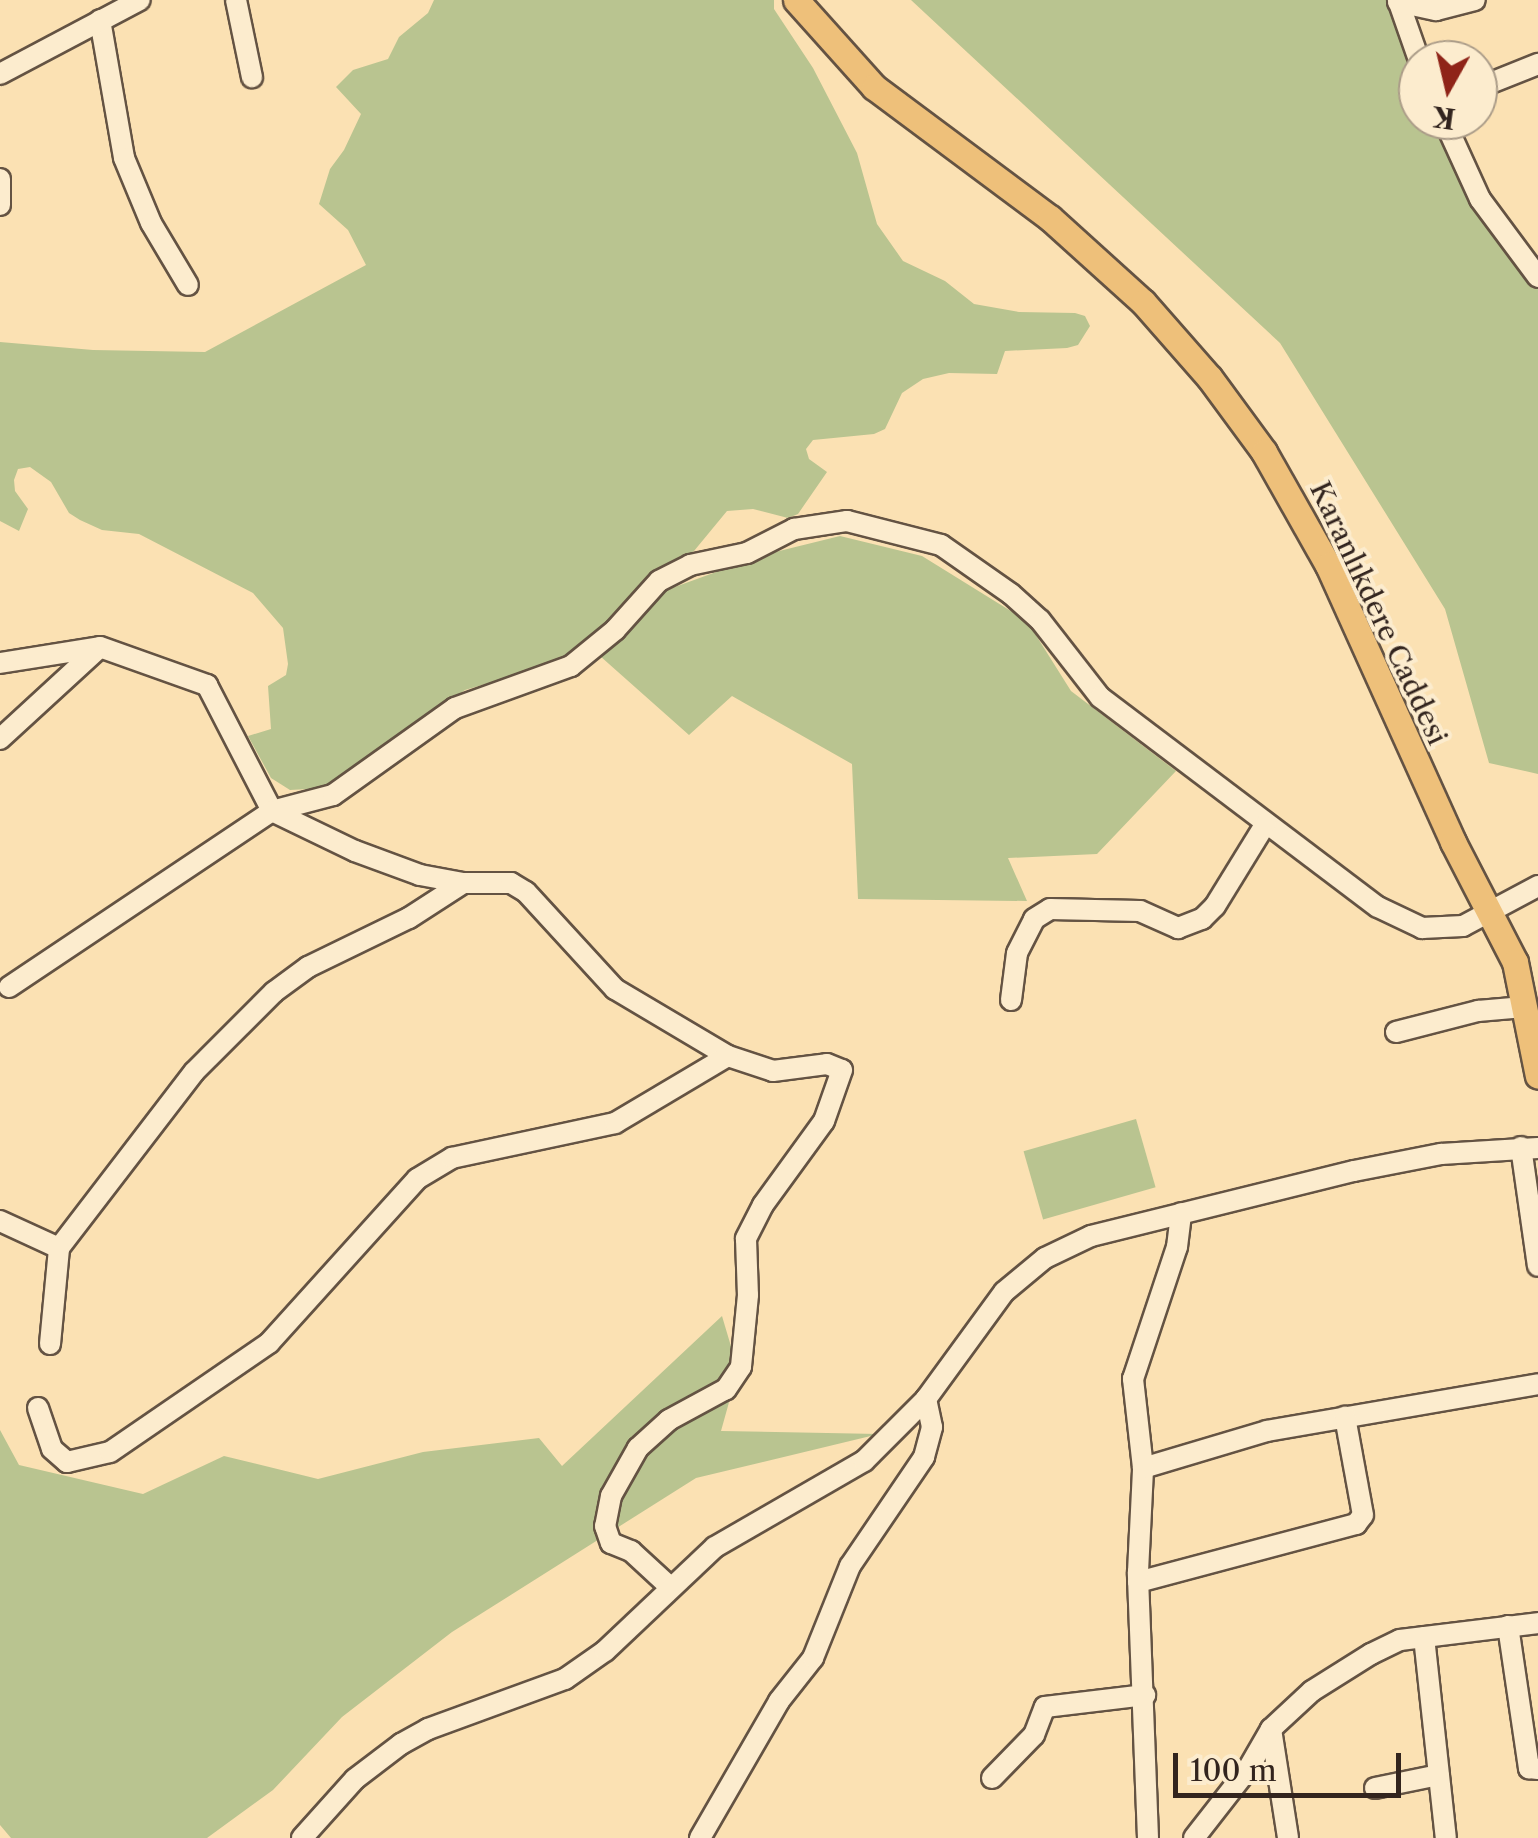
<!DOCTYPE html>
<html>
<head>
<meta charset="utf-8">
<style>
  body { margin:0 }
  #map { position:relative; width:1538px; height:1838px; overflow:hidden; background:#fbe1b3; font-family:"Libre Caslon Text",serif }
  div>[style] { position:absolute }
  .green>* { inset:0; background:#b9c490; transform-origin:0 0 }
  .roads { filter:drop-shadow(2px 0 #645343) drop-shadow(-2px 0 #645343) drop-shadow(0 2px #645343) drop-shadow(0 -2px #645343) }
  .minor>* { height:20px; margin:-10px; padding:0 10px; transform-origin:10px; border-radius:10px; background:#fcecce }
  .major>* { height:25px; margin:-12.5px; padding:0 12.5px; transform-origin:12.5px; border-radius:12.5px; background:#eec07a }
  span { translate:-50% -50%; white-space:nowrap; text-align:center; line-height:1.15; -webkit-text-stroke:8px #fcecce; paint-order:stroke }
  .street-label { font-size:28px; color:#32241e }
  .north { position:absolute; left:1398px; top:40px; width:100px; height:100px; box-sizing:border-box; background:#fcecce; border:2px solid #ab9c88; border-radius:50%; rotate:188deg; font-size:28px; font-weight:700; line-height:40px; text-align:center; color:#32241e }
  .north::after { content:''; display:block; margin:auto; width:35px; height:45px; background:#8f2418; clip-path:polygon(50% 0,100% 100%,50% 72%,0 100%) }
  .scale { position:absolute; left:1173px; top:1753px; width:228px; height:45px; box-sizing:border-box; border:5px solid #32241e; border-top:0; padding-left:12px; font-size:30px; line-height:35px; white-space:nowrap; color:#32241e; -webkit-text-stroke:8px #fcecce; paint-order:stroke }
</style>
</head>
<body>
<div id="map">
  <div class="green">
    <div style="clip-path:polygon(434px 0,774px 0,774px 9px,813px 68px,857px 153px,877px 224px,903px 261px,945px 281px,974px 304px,1019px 312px,1075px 313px,1085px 316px,1090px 326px,1078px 345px,1067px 348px,1005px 351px,997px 374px,949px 373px,923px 379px,902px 393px,885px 429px,874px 434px,813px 440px,806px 449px,809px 459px,827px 472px,798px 514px,788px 518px,753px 509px,727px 511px,694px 551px,658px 569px,628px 606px,571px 659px,465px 690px,326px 788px,290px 790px,271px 778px,248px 736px,271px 729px,268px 686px,286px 675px,288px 664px,283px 628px,253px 593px,139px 534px,102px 530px,80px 520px,69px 513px,51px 482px,30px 467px,18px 469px,14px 480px,15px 491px,28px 509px,19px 531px,0 521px,0 342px,93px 350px,205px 352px,366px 265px,348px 230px,319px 204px,330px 169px,344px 150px,361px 114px,336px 87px,353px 70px,388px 59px,399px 37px,428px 13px)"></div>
    <div style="clip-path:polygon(911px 0,1400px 0,1418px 60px,1418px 120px,1454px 120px,1499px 211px,1538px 260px,1538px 774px,1489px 763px,1445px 609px,1280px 343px)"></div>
    <div style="clip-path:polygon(840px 536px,922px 556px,1027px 621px,1071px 691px,1176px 771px,1097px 854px,1008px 858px,1027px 901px,858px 899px,852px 764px,732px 696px,689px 735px,600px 656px,661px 592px,763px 555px)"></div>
    <div style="left:1136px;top:1119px;width:71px;height:117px;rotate:74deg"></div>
    <div style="clip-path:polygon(722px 1316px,738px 1370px,721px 1431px,879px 1434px,696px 1478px,452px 1632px,342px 1717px,273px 1790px,207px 1838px,11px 1838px,0 1825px,0 1430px,19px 1465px,143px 1494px,224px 1456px,318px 1479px,423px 1452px,539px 1438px,562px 1466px)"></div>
  </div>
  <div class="roads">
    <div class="minor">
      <div style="left:236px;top:0;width:79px;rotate:78.3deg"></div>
      <div style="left:1398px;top:0;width:64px;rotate:70.7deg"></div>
      <div style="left:1398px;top:2px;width:39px;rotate:12deg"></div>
      <div style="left:1436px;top:10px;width:40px;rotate:-14.4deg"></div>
      <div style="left:100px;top:20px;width:140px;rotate:80.1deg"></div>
      <div style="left:124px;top:158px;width:70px;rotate:67.4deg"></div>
      <div style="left:151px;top:223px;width:72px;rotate:59.2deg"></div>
      <div style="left:0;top:74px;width:158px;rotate:-27.9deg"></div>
      <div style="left:1478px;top:88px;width:65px;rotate:-21.8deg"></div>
      <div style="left:1444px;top:120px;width:87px;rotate:65.5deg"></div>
      <div style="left:1480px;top:199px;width:97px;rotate:53.4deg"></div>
      <div style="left:0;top:179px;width:26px;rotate:90deg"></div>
      <div style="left:0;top:663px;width:101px;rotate:-9.1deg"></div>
      <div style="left:100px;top:647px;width:114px;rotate:19.6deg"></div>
      <div style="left:207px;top:685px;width:142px;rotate:62.7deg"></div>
      <div style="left:272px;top:811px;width:63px;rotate:-14.7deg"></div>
      <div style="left:333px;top:795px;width:150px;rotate:-35.5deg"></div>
      <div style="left:455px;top:708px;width:123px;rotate:-19.9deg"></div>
      <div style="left:571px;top:666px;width:57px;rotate:-39.3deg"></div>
      <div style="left:615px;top:630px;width:66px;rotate:-48.1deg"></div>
      <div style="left:659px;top:581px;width:35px;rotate:-27deg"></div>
      <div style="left:690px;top:565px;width:58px;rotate:-11.9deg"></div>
      <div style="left:747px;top:553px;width:53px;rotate:-27.1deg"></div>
      <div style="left:794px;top:529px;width:54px;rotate:-8.6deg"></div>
      <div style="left:847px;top:521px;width:97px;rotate:14.3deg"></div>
      <div style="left:941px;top:545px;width:85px;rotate:35deg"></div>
      <div style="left:1011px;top:594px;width:39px;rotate:42deg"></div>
      <div style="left:1040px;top:620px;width:98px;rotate:52.1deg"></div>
      <div style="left:1100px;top:697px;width:348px;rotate:37.1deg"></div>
      <div style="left:1378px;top:907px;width:49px;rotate:25.5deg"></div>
      <div style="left:1422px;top:928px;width:41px;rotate:-2.8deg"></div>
      <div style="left:1463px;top:926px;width:85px;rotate:-28.1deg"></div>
      <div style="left:0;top:739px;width:134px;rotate:-42.6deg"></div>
      <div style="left:9px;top:987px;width:316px;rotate:-33.8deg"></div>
      <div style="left:272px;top:811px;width:92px;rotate:25.7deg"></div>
      <div style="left:355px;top:851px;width:69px;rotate:20.3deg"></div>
      <div style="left:420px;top:875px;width:44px;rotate:10.5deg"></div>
      <div style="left:463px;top:883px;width:48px"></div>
      <div style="left:511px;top:883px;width:17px;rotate:31deg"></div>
      <div style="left:526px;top:892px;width:132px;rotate:47.5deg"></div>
      <div style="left:615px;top:989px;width:131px;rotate:30.7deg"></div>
      <div style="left:728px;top:1056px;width:47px;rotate:18.4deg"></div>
      <div style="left:773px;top:1071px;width:54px;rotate:-7.4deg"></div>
      <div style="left:827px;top:1064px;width:16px;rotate:22deg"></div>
      <div style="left:842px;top:1070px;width:54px;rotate:109.4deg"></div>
      <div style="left:824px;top:1121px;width:104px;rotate:126deg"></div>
      <div style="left:763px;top:1205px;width:38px;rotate:117deg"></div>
      <div style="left:746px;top:1239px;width:56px;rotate:88deg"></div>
      <div style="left:748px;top:1295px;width:72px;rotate:95.6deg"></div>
      <div style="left:741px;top:1367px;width:27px;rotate:124deg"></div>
      <div style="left:726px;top:1389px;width:65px;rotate:151.5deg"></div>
      <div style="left:669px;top:1420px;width:42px;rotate:137.9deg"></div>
      <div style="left:638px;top:1448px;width:55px;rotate:119.4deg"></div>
      <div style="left:611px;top:1496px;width:31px;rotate:101deg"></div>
      <div style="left:605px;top:1526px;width:18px;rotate:71deg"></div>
      <div style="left:611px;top:1543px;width:22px;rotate:22deg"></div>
      <div style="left:631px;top:1551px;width:53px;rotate:42.7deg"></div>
      <div style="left:1011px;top:1000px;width:47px;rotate:-82.7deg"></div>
      <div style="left:1017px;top:953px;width:38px;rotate:-63deg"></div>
      <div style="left:1034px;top:919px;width:19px;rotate:-32deg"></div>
      <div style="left:1050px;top:909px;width:90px;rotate:1.3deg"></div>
      <div style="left:1140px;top:911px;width:42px;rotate:24.1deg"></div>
      <div style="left:1178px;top:928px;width:26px;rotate:-21deg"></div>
      <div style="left:1202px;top:919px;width:18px;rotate:-45deg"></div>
      <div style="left:1215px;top:906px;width:97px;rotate:-58.4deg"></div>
      <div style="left:1396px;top:1032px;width:85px;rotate:-14.4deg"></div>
      <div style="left:1478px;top:1011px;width:46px;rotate:-5deg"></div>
      <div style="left:1521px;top:1147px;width:120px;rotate:81.9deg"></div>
      <div style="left:0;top:1221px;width:65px;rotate:24.6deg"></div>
      <div style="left:59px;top:1248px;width:222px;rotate:-52.5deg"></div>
      <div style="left:194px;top:1072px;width:113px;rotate:-45deg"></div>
      <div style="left:274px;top:992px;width:42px;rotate:-36.3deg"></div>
      <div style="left:308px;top:967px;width:112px;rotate:-25.9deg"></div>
      <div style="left:409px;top:918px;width:64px;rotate:-32.9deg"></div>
      <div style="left:50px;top:1344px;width:96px;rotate:-84.6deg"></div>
      <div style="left:38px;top:1408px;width:43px;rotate:71.1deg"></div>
      <div style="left:52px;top:1449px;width:20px;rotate:41deg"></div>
      <div style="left:67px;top:1462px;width:44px;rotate:-13.1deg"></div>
      <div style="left:110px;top:1452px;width:193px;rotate:-34.4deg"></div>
      <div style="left:269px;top:1343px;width:221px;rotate:-47.9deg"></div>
      <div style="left:417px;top:1179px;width:41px;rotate:-31deg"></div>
      <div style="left:452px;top:1158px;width:167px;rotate:-12.1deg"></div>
      <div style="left:615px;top:1123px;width:131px;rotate:-30.7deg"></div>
      <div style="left:1143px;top:1468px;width:129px;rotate:-16.6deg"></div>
      <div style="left:1267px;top:1431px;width:275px;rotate:-9.8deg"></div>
      <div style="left:1138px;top:1582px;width:226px;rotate:-14.9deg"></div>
      <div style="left:1356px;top:1524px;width:11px;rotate:-52deg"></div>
      <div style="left:1363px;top:1515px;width:100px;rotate:-100.4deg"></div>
      <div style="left:1508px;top:1626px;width:144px;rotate:81.6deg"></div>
      <div style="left:1529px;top:1768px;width:9px;rotate:6deg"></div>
      <div style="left:1424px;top:1637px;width:202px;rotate:83.8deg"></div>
      <div style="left:1271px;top:1729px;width:110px;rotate:81.1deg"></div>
      <div style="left:992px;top:1778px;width:60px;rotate:-45.7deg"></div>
      <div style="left:1034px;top:1735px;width:30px;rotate:-69deg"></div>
      <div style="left:1045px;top:1707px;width:101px;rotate:-6.8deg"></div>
      <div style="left:1375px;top:1788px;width:65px;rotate:-11.5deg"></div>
      <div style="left:302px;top:1838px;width:79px;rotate:-48.1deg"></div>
      <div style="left:355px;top:1779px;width:58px;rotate:-37.3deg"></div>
      <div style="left:401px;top:1744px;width:31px;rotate:-29deg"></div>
      <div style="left:428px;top:1729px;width:146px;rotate:-20.1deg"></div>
      <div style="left:565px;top:1679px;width:49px;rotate:-35deg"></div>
      <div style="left:605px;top:1651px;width:151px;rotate:-43.4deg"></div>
      <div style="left:715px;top:1547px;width:172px;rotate:-30deg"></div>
      <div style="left:864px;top:1461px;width:88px;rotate:-45deg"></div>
      <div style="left:926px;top:1399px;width:132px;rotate:-53.9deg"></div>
      <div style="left:1004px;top:1292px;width:53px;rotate:-39.7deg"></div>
      <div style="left:1045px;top:1258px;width:51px;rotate:-25.6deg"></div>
      <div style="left:1091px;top:1236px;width:271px;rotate:-13.9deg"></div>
      <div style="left:1354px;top:1171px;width:89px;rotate:-11.1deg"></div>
      <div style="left:1441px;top:1154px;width:97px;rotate:-3.5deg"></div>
      <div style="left:700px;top:1838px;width:158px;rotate:-60deg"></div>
      <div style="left:779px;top:1701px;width:55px;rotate:-51.7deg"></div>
      <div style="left:813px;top:1658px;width:99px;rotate:-68.1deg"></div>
      <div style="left:850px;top:1566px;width:132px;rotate:-55.8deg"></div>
      <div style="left:924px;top:1457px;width:31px;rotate:-75deg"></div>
      <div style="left:932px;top:1427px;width:29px;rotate:-102deg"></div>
      <div style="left:1148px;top:1838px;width:266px;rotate:-92.2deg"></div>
      <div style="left:1138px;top:1572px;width:104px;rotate:-87.2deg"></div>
      <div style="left:1143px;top:1468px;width:90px;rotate:-96.4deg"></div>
      <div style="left:1133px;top:1379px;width:139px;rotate:-71.6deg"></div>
      <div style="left:1177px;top:1247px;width:34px;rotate:-83deg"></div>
      <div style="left:1194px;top:1838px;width:88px;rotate:-52deg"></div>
      <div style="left:1248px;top:1769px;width:46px;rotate:-60.1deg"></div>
      <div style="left:1271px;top:1729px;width:56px;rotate:-42.8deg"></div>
      <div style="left:1312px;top:1691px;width:70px;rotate:-32.1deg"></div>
      <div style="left:1371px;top:1654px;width:32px;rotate:-26deg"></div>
      <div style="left:1400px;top:1640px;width:139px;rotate:-7deg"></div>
    </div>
    <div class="major">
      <div style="left:796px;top:0;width:117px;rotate:48.1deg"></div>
      <div style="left:874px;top:87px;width:219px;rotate:36.7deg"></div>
      <div style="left:1050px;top:218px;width:125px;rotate:42.1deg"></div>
      <div style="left:1143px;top:302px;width:100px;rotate:48.7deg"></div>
      <div style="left:1209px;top:377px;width:93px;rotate:53.7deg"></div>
      <div style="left:1264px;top:452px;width:130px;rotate:60.5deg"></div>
      <div style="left:1328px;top:565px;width:304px;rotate:65.7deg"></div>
      <div style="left:1453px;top:842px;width:135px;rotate:62.7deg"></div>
      <div style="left:1515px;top:962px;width:116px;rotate:78.6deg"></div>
    </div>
  </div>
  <div class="street-label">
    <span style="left:1379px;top:613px;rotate:65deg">Karanlıkdere Caddesi</span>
  </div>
  <div class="north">K</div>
  <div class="scale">100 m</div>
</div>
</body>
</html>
